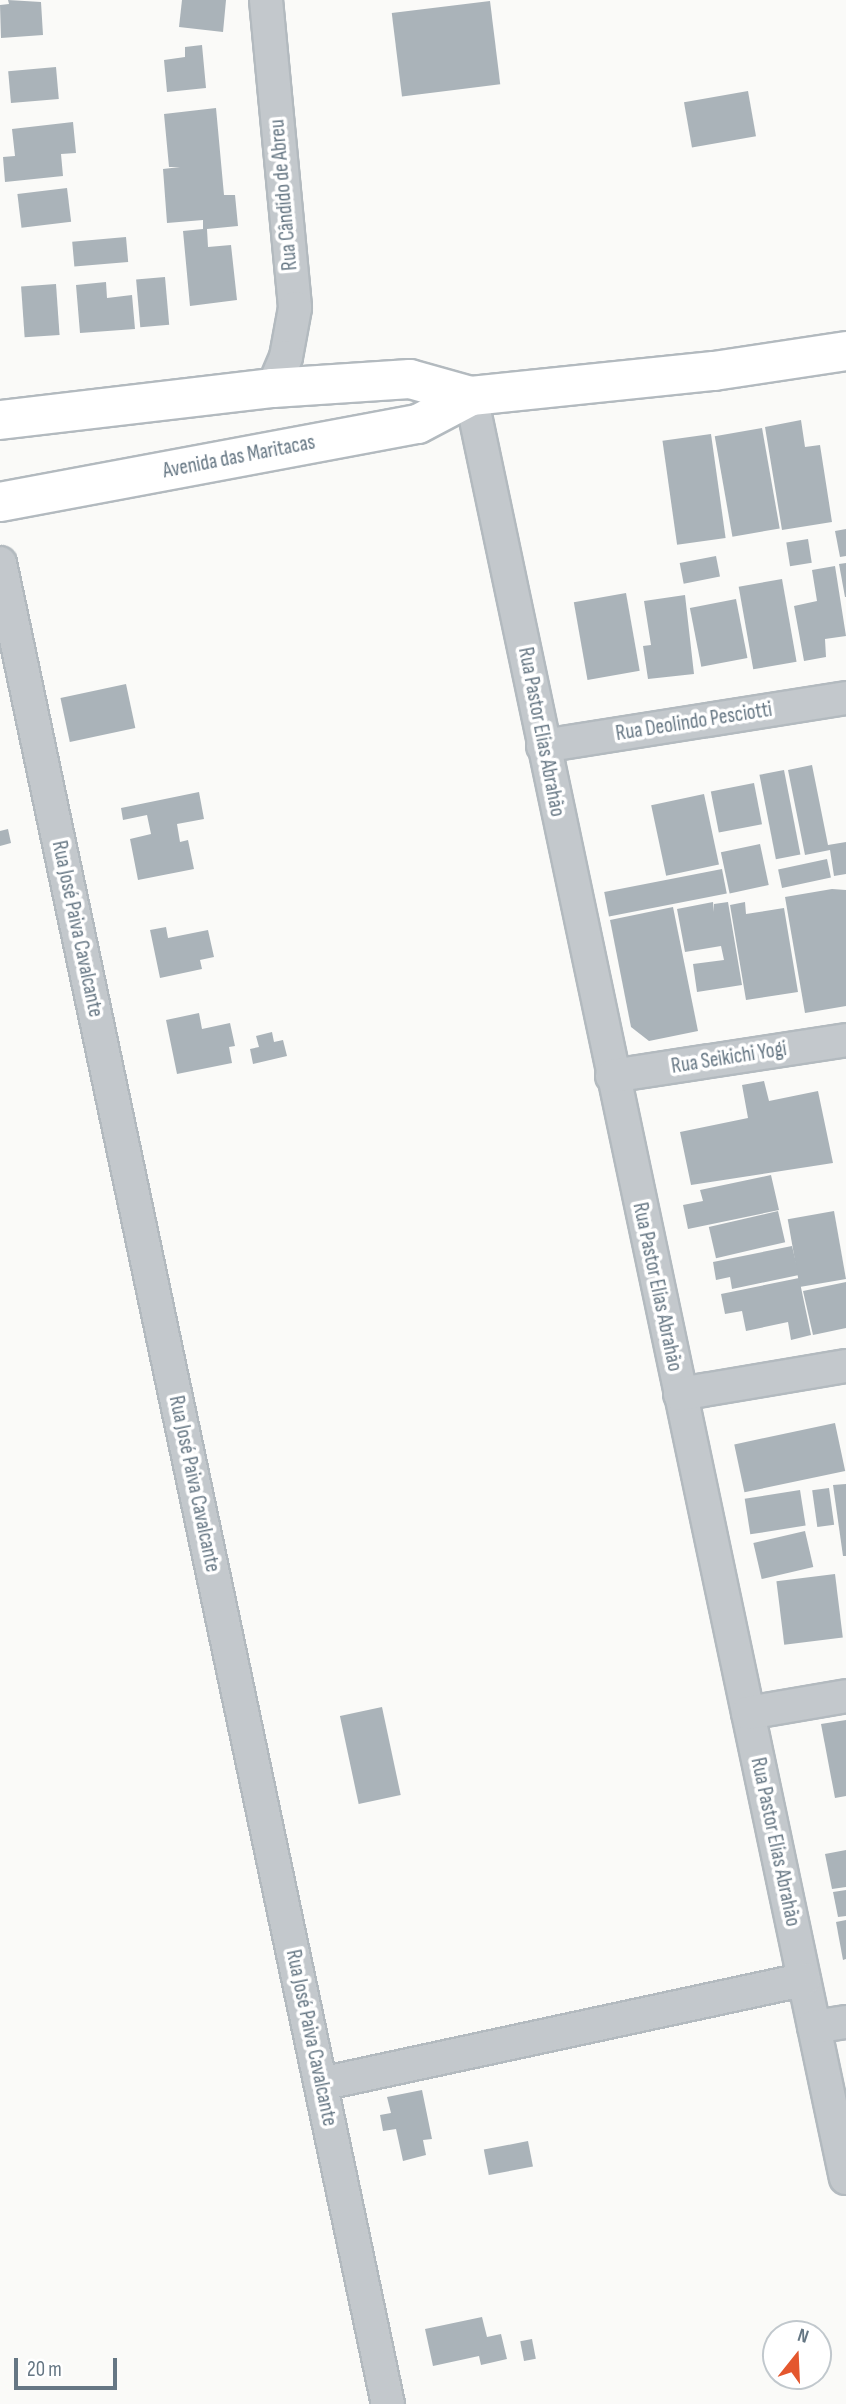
<!DOCTYPE html>
<html>
<head>
<meta charset="utf-8">
<style>
  body { margin:0 }
  #map { position:relative; width:846px; height:2404px; overflow:hidden; background:#fafaf8; font-family:"Sofia Sans Condensed",sans-serif }
  div>[style] { position:absolute }
  .building>* { inset:0; background:#aab3b9; transform-origin:0 0 }
  .roads { filter:drop-shadow(2px 0 #b3babf) drop-shadow(-2px 0 #b3babf) drop-shadow(0 2px #b3babf) drop-shadow(0 -2px #b3babf) }
  .street>* { height:32px; margin:-16px; padding:0 16px; transform-origin:16px; border-radius:16px; background:#c3c8cc }
  .secondary>* { height:38px; margin:-19px; padding:0 19px; transform-origin:19px; border-radius:19px; background:#fff }
  span { translate:-50% -50%; white-space:nowrap; text-align:center; line-height:1.15; -webkit-text-stroke:7px #fff; paint-order:stroke }
  .street-label { font-size:21px; color:#657683 }
  .north { position:absolute; left:762px; top:2320px; width:70px; height:70px; box-sizing:border-box; background:#fff; border:2px solid #c1c8cd; border-radius:50%; rotate:18deg; font-size:19px; font-weight:700; line-height:28px; text-align:center; color:#657683 }
  .north::after { content:''; display:block; margin:auto; width:24px; height:32px; background:#e4572e; clip-path:polygon(50% 0,100% 100%,50% 72%,0 100%) }
  .scale { position:absolute; left:14px; top:2358px; width:103px; height:32px; box-sizing:border-box; border:4px solid #657683; border-top:0; padding-left:9px; font-size:21px; line-height:24px; white-space:nowrap; color:#657683; -webkit-text-stroke:5px #fff; paint-order:stroke }
</style>
</head>
<body>
<div id="map">
  <div class="building">
    <div style="clip-path:polygon(8px 0,41px 2px,43px 35px,1px 38px,0 5px,9px 4px)"></div>
    <div style="clip-path:polygon(182px 0,226px 0,223px 32px,179px 27px)"></div>
    <div style="left:490px;top:1px;width:84px;height:99px;rotate:83deg"></div>
    <div style="clip-path:polygon(202px 45px,206px 88px,167px 92px,164px 60px,185px 57px,185px 47px)"></div>
    <div style="left:56px;top:67px;width:32px;height:48px;rotate:85deg"></div>
    <div style="left:748px;top:91px;width:46px;height:65px;rotate:80deg"></div>
    <div style="clip-path:polygon(216px 108px,224px 195px,235px 195px,238px 226px,207px 229px,208px 247px,231px 245px,237px 300px,190px 306px,183px 231px,203px 229px,203px 220px,167px 223px,163px 169px,180px 167px,169px 167px,164px 114px)"></div>
    <div style="clip-path:polygon(73px 122px,76px 153px,61px 154px,63px 176px,5px 182px,3px 157px,15px 156px,12px 129px)"></div>
    <div style="left:67px;top:188px;width:34px;height:50px;rotate:83deg"></div>
    <div style="left:126px;top:237px;width:25px;height:54px;rotate:85deg"></div>
    <div style="left:165px;top:277px;width:48px;height:29px;rotate:85deg"></div>
    <div style="clip-path:polygon(106px 282px,107px 298px,132px 295px,135px 329px,80px 333px,76px 285px)"></div>
    <div style="left:56px;top:284px;width:51px;height:35px;rotate:86deg"></div>
    <div style="clip-path:polygon(801px 420px,805px 447px,820px 445px,832px 522px,782px 530px,765px 427px)"></div>
    <div style="left:762px;top:428px;width:102px;height:48px;rotate:80deg"></div>
    <div style="left:711px;top:434px;width:105px;height:49px;rotate:82deg"></div>
    <div style="clip-path:polygon(846px 529px,846px 556px,840px 557px,835px 531px)"></div>
    <div style="left:808px;top:539px;width:24px;height:22px;rotate:81deg"></div>
    <div style="left:716px;top:556px;width:21px;height:37px;rotate:79deg"></div>
    <div style="clip-path:polygon(846px 563px,846px 597px,845px 597px,839px 564px)"></div>
    <div style="clip-path:polygon(835px 566px,846px 636px,825px 639px,826px 657px,804px 661px,794px 606px,817px 601px,812px 570px)"></div>
    <div style="left:782px;top:579px;width:84px;height:44px;rotate:80deg"></div>
    <div style="left:626px;top:593px;width:79px;height:53px;rotate:80deg"></div>
    <div style="clip-path:polygon(685px 595px,694px 674px,648px 679px,643px 646px,651px 645px,644px 601px)"></div>
    <div style="left:736px;top:599px;width:60px;height:47px;rotate:79deg"></div>
    <div style="left:126px;top:684px;width:45px;height:67px;rotate:78deg"></div>
    <div style="clip-path:polygon(812px 765px,828px 845px,846px 842px,846px 874px,834px 876px,830px 850px,805px 855px,788px 770px)"></div>
    <div style="left:784px;top:770px;width:86px;height:25px;rotate:79deg"></div>
    <div style="left:754px;top:783px;width:42px;height:44px;rotate:79deg"></div>
    <div style="clip-path:polygon(199px 792px,204px 819px,177px 824px,180px 842px,188px 840px,194px 869px,138px 880px,130px 839px,151px 834px,147px 815px,123px 820px,121px 808px)"></div>
    <div style="left:704px;top:794px;width:72px;height:54px;rotate:78deg"></div>
    <div style="clip-path:polygon(8px 829px,11px 843px,0 846px,0 831px)"></div>
    <div style="left:760px;top:844px;width:42px;height:40px;rotate:78deg"></div>
    <div style="left:827px;top:859px;width:19px;height:50px;rotate:78deg"></div>
    <div style="left:722px;top:869px;width:25px;height:120px;rotate:79deg"></div>
    <div style="clip-path:polygon(832px 889px,846px 890px,846px 1006px,805px 1013px,785px 897px)"></div>
    <div style="clip-path:polygon(713px 902px,714px 912px,714px 904px,728px 902px,742px 985px,697px 992px,693px 964px,724px 960px,721px 946px,685px 952px,677px 909px)"></div>
    <div style="clip-path:polygon(745px 902px,746px 914px,784px 908px,798px 992px,746px 1000px,730px 905px)"></div>
    <div style="clip-path:polygon(673px 907px,698px 1031px,649px 1041px,631px 1027px,610px 920px)"></div>
    <div style="clip-path:polygon(166px 927px,168px 938px,208px 930px,214px 957px,200px 960px,202px 969px,160px 978px,150px 930px)"></div>
    <div style="clip-path:polygon(199px 1013px,202px 1029px,230px 1023px,235px 1046px,229px 1047px,232px 1063px,177px 1074px,166px 1020px)"></div>
    <div style="clip-path:polygon(272px 1032px,274px 1042px,283px 1040px,287px 1056px,253px 1064px,250px 1049px,259px 1047px,256px 1036px)"></div>
    <div style="clip-path:polygon(764px 1081px,769px 1101px,818px 1091px,833px 1163px,691px 1185px,680px 1132px,748px 1118px,742px 1085px)"></div>
    <div style="clip-path:polygon(771px 1175px,779px 1210px,688px 1229px,683px 1205px,703px 1201px,700px 1190px)"></div>
    <div style="left:778px;top:1211px;width:32px;height:71px;rotate:77deg"></div>
    <div style="left:834px;top:1211px;width:69px;height:47px;rotate:80deg"></div>
    <div style="clip-path:polygon(792px 1246px,799px 1275px,732px 1289px,730px 1277px,716px 1280px,713px 1262px)"></div>
    <div style="clip-path:polygon(799px 1278px,811px 1335px,791px 1340px,788px 1322px,746px 1331px,742px 1311px,725px 1314px,721px 1294px)"></div>
    <div style="clip-path:polygon(846px 1282px,846px 1328px,813px 1335px,803px 1291px)"></div>
    <div style="left:835px;top:1423px;width:49px;height:103px;rotate:78deg"></div>
    <div style="clip-path:polygon(846px 1484px,846px 1556px,843px 1556px,833px 1485px)"></div>
    <div style="left:829px;top:1488px;width:37px;height:17px;rotate:82deg"></div>
    <div style="left:800px;top:1490px;width:36px;height:56px;rotate:81deg"></div>
    <div style="left:805px;top:1531px;width:37px;height:53px;rotate:77deg"></div>
    <div style="left:835px;top:1574px;width:64px;height:59px;rotate:83deg"></div>
    <div style="left:382px;top:1707px;width:90px;height:43px;rotate:78deg"></div>
    <div style="clip-path:polygon(846px 1720px,846px 1796px,835px 1798px,821px 1724px)"></div>
    <div style="clip-path:polygon(846px 1850px,846px 1887px,832px 1889px,825px 1854px)"></div>
    <div style="clip-path:polygon(846px 1890px,846px 1916px,838px 1917px,833px 1892px)"></div>
    <div style="clip-path:polygon(846px 1920px,846px 1959px,843px 1960px,836px 1922px)"></div>
    <div style="clip-path:polygon(422px 2090px,432px 2139px,423px 2140px,426px 2155px,403px 2161px,396px 2129px,383px 2131px,380px 2115px,391px 2113px,387px 2097px)"></div>
    <div style="left:528px;top:2141px;width:26px;height:45px;rotate:79deg"></div>
    <div style="clip-path:polygon(482px 2317px,487px 2337px,501px 2334px,507px 2359px,481px 2365px,479px 2356px,433px 2366px,425px 2329px)"></div>
    <div style="left:532px;top:2339px;width:20px;height:12px;rotate:79deg"></div>
  </div>
  <div class="roads">
    <div class="street">
      <div style="left:266px;top:0;width:309px;rotate:84.6deg"></div>
      <div style="left:295px;top:308px;width:50px;rotate:100.4deg"></div>
      <div style="left:286px;top:357px;width:34px;rotate:113deg"></div>
      <div style="left:471px;top:396px;width:1821px;rotate:78.12deg"></div>
      <div style="left:0;top:563px;width:1881px;rotate:78.1deg"></div>
      <div style="left:543px;top:746px;width:307px;rotate:-9deg"></div>
      <div style="left:612px;top:1076px;width:237px;rotate:-8.7deg"></div>
      <div style="left:680px;top:1394px;width:168px;rotate:-9.6deg"></div>
      <div style="left:748px;top:1713px;width:99px;rotate:-9.8deg"></div>
      <div style="left:814px;top:2027px;width:32px;rotate:-9deg"></div>
      <div style="left:321px;top:2084px;width:494px;rotate:-12.2deg"></div>
    </div>
    <div class="secondary">
      <div style="left:0;top:420px;width:275px;rotate:-6.7deg"></div>
      <div style="left:273px;top:388px;width:137px;rotate:-3.8deg"></div>
      <div style="left:410px;top:379px;width:63px;rotate:15.6deg"></div>
      <div style="left:0;top:502px;width:425px;rotate:-10.6deg"></div>
      <div style="left:418px;top:424px;width:60px;rotate:-27.8deg"></div>
      <div style="left:471px;top:396px;width:244px;rotate:-5.9deg"></div>
      <div style="left:714px;top:371px;width:134px;rotate:-8.6deg"></div>
    </div>
  </div>
  <div class="street-label">
    <span style="left:284px;top:195px;rotate:-95deg">Rua Cândido de Abreu</span>
    <span style="left:239px;top:457px;rotate:-11deg">Avenida das Maritacas</span>
    <span style="left:694px;top:722px;rotate:-9deg">Rua Deolindo Pesciotti</span>
    <span style="left:541px;top:732px;rotate:79deg">Rua Pastor Elias Abrahão</span>
    <span style="left:77px;top:929px;rotate:78deg">Rua José Paiva Cavalcante</span>
    <span style="left:729px;top:1058px;rotate:-9deg">Rua Seikichi Yogi</span>
    <span style="left:657px;top:1287px;rotate:78deg">Rua Pastor Elias Abrahão</span>
    <span style="left:194px;top:1484px;rotate:78deg">Rua José Paiva Cavalcante</span>
    <span style="left:775px;top:1842px;rotate:78deg">Rua Pastor Elias Abrahão</span>
    <span style="left:311px;top:2038px;rotate:78deg">Rua José Paiva Cavalcante</span>
  </div>
  <div class="north">N</div>
  <div class="scale">20 m</div>
</div>
</body>
</html>
